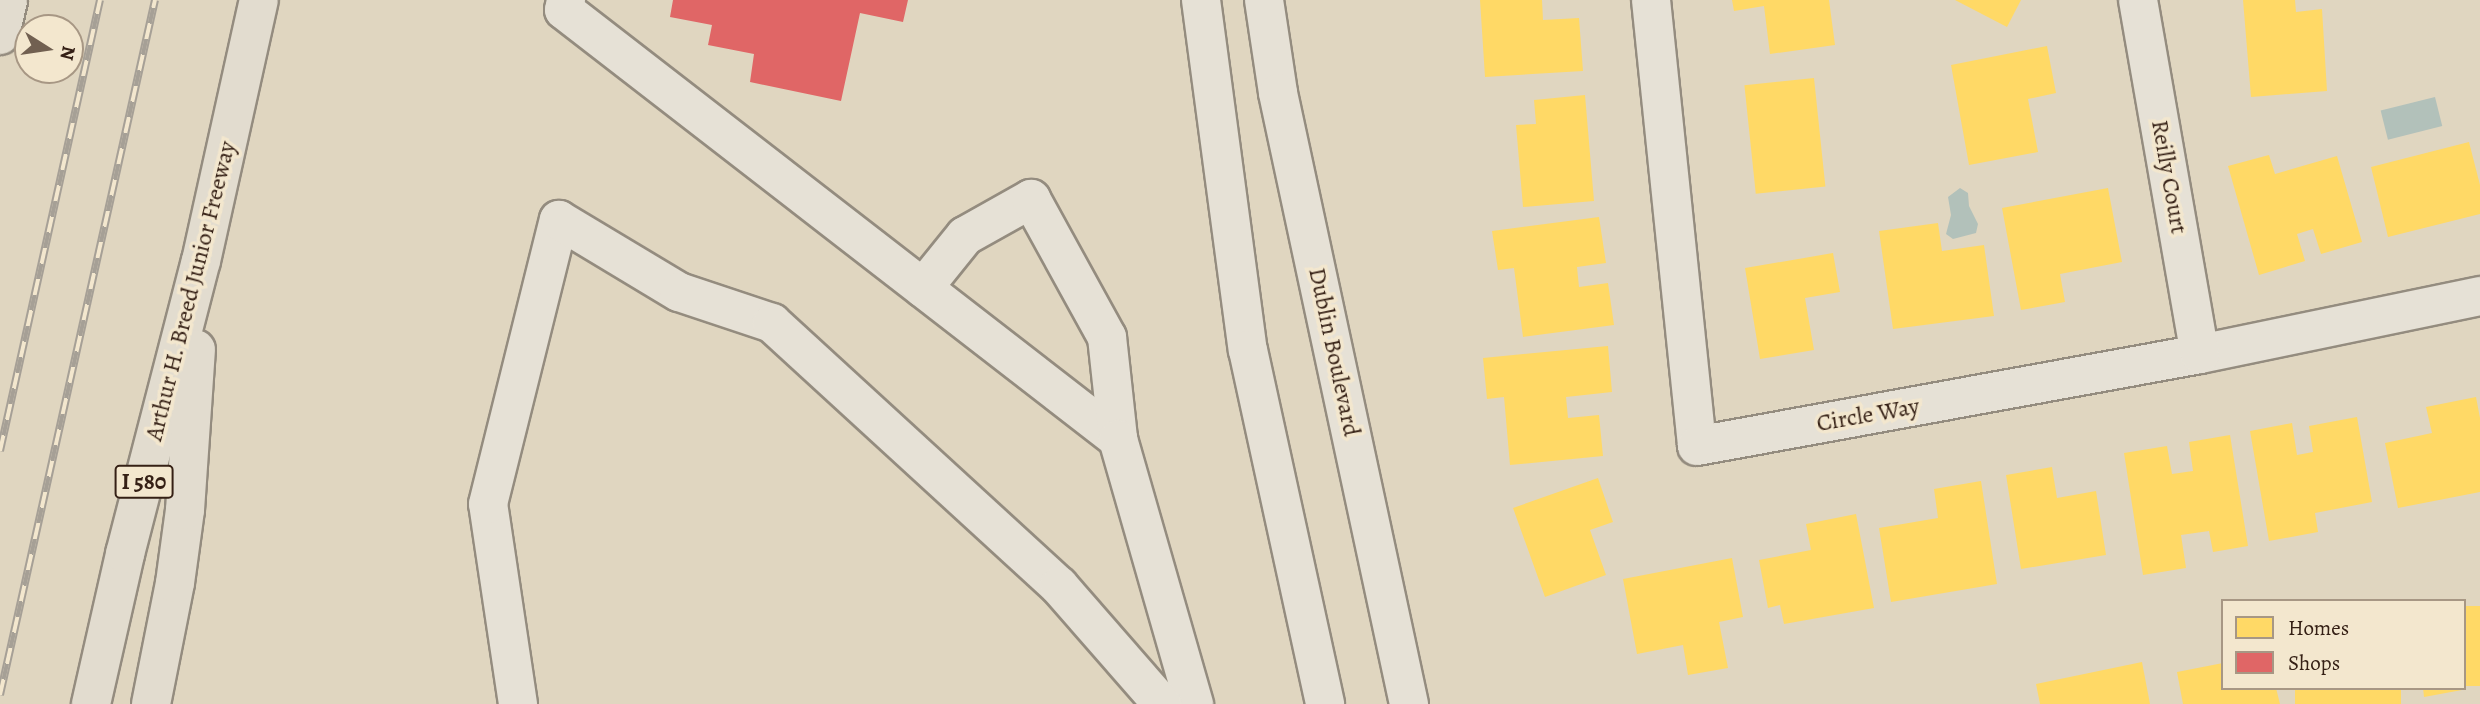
<!DOCTYPE html>
<html>
<head>
<meta charset="utf-8">
<style>
  body { margin:0 }
  #map { position:relative; width:2480px; height:704px; overflow:hidden; background:#e0d6c0; font-family:Alegreya,serif }
  div>[style] { position:absolute }
  .water>* { inset:0; background:#b2c1ba; transform-origin:0 0 }
  .homes>* { inset:0; background:#ffd966; transform-origin:0 0 }
  .shops>* { inset:0; background:#e06666 }
  .roads { filter:drop-shadow(2px 0 #948c7f) drop-shadow(-2px 0 #948c7f) drop-shadow(0 2px #948c7f) drop-shadow(0 -2px #948c7f) }
  .minor>* { height:38px; margin:-19px; padding:0 19px; transform-origin:19px; border-radius:19px; background:#e6e1d6 }
  .highway>* { height:38px; margin:-19px; padding:0 19px; transform-origin:19px; border-radius:19px; background:#e2dccf }
  .rail>* { height:8px; margin-top:-4px; transform-origin:0; background:repeating-linear-gradient(90deg,#f3e7ce 0 16px,#a6a096 0 32px); box-sizing:border-box; border-block:2px solid #a6a096 }
  span { translate:-50% -50%; white-space:nowrap; text-align:center; line-height:1.15; -webkit-text-stroke:7px #f3e7ce; paint-order:stroke }
  .shield-label span { padding:2px 5px; background:#f3e7ce; border:2px solid; border-radius:5px; -webkit-text-stroke-width:0 }
  .shield-label { font-size:23px; color:#352015; font-weight:700 }
  .street-label { font-size:24px; color:#352015 }
  .legend { position:absolute; left:2221px; top:599px; width:245px; height:91px; box-sizing:border-box; background:#f3e7ce; border:2px solid #a79784; margin:0; padding:9px 12px; list-style:none; font-size:21px; color:#352015 }
  .legend li { display:flex; align-items:center; gap:14px; height:35px }
  .legend b { width:35px; border:2px solid #a79784 }
  .north { position:absolute; left:14px; top:14px; width:70px; height:70px; box-sizing:border-box; background:#f3e7ce; border:2px solid #a79784; border-radius:50%; rotate:102deg; font-size:19px; font-weight:700; line-height:28px; text-align:center; color:#352015 }
  .north::after { content:''; display:block; margin:auto; width:24px; height:32px; background:#716051; clip-path:polygon(50% 0,100% 100%,50% 72%,0 100%) }
</style>
</head>
<body>
<div id="map">
  <div class="water">
    <div style="left:2435px;top:97px;width:30px;height:56px;rotate:76deg"></div>
    <div style="clip-path:polygon(1960px 188px,1968px 193px,1969px 206px,1978px 224px,1976px 233px,1953px 239px,1946px 234px,1951px 215px,1948px 197px)"></div>
  </div>
  <div class="homes">
    <div style="clip-path:polygon(1480px 0,1542px 0,1543px 20px,1579px 18px,1583px 71px,1485px 77px)"></div>
    <div style="clip-path:polygon(1732px 0,1829px 0,1835px 45px,1770px 54px,1764px 6px,1734px 11px)"></div>
    <div style="clip-path:polygon(1955px 0,2021px 0,2007px 27px)"></div>
    <div style="clip-path:polygon(2243px 0,2295px 0,2296px 12px,2322px 9px,2327px 91px,2251px 97px)"></div>
    <div style="clip-path:polygon(2047px 46px,2056px 93px,2028px 99px,2038px 152px,1969px 165px,1951px 65px)"></div>
    <div style="left:1814px;top:78px;width:109px;height:70px;rotate:84deg"></div>
    <div style="clip-path:polygon(1585px 95px,1594px 201px,1523px 207px,1516px 125px,1536px 124px,1534px 100px)"></div>
    <div style="clip-path:polygon(2469px 142px,2480px 185px,2480px 214px,2388px 237px,2371px 167px)"></div>
    <div style="clip-path:polygon(2269px 155px,2275px 174px,2337px 156px,2362px 242px,2321px 254px,2313px 229px,2297px 234px,2305px 261px,2259px 275px,2228px 166px)"></div>
    <div style="clip-path:polygon(2108px 188px,2122px 262px,2060px 274px,2065px 302px,2021px 310px,2002px 208px)"></div>
    <div style="clip-path:polygon(1599px 217px,1606px 263px,1577px 267px,1579px 287px,1608px 283px,1614px 325px,1523px 337px,1514px 268px,1498px 270px,1492px 231px)"></div>
    <div style="clip-path:polygon(1938px 223px,1942px 251px,1984px 245px,1994px 316px,1893px 329px,1879px 231px)"></div>
    <div style="clip-path:polygon(1833px 253px,1840px 292px,1805px 298px,1814px 350px,1760px 359px,1745px 268px)"></div>
    <div style="clip-path:polygon(1608px 346px,1612px 392px,1566px 397px,1568px 418px,1599px 415px,1603px 456px,1510px 465px,1504px 397px,1487px 399px,1483px 358px)"></div>
    <div style="clip-path:polygon(2476px 397px,2480px 418px,2480px 492px,2398px 508px,2385px 443px,2432px 433px,2426px 407px)"></div>
    <div style="clip-path:polygon(2357px 417px,2372px 502px,2315px 513px,2318px 532px,2269px 541px,2250px 431px,2292px 423px,2297px 455px,2313px 452px,2309px 426px)"></div>
    <div style="clip-path:polygon(2230px 435px,2248px 546px,2213px 552px,2209px 531px,2181px 535px,2186px 568px,2143px 575px,2124px 453px,2167px 446px,2172px 474px,2193px 471px,2189px 442px)"></div>
    <div style="clip-path:polygon(2052px 467px,2057px 498px,2096px 491px,2106px 555px,2021px 569px,2006px 475px)"></div>
    <div style="clip-path:polygon(1598px 478px,1613px 522px,1590px 530px,1606px 575px,1545px 597px,1513px 508px)"></div>
    <div style="clip-path:polygon(1981px 481px,1997px 584px,1891px 602px,1879px 528px,1938px 518px,1934px 489px)"></div>
    <div style="clip-path:polygon(1856px 514px,1874px 608px,1784px 624px,1780px 605px,1768px 608px,1759px 560px,1811px 550px,1806px 524px)"></div>
    <div style="clip-path:polygon(1732px 558px,1743px 617px,1719px 622px,1728px 668px,1688px 675px,1683px 645px,1637px 654px,1623px 579px)"></div>
    <div style="left:2480px;top:606px;width:80px;height:16px;rotate:90deg"></div>
    <div style="clip-path:polygon(2142px 662px,2150px 704px,2040px 704px,2036px 684px)"></div>
    <div style="clip-path:polygon(2223px 663px,2223px 688px,2276px 688px,2280px 704px,2183px 704px,2177px 672px)"></div>
    <div style="left:2295px;top:688px;width:106px;height:16px"></div>
    <div style="clip-path:polygon(2423px 688px,2462px 688px,2462px 690px,2424px 697px)"></div>
  </div>
  <div class="shops">
    <div style="clip-path:polygon(673px 0,908px 0,903px 22px,860px 13px,841px 101px,750px 82px,754px 54px,708px 45px,712px 25px,670px 17px)"></div>
  </div>
  <div class="roads">
    <div class="minor">
      <div style="left:566px;top:0;width:10px;rotate:101deg"></div>
      <div style="left:564px;top:10px;width:701px;rotate:37.75deg"></div>
      <div style="left:1201px;top:0;width:353px;rotate:82.4deg"></div>
      <div style="left:1248px;top:350px;width:362px;rotate:77.7deg"></div>
      <div style="left:1264px;top:0;width:94px;rotate:81.4deg"></div>
      <div style="left:1278px;top:93px;width:625px;rotate:77.9deg"></div>
      <div style="left:1651px;top:0;width:448px;rotate:84.1deg"></div>
      <div style="left:1697px;top:446px;width:511px;rotate:-10.36deg"></div>
      <div style="left:2200px;top:354px;width:286px;rotate:-11.7deg"></div>
      <div style="left:2138px;top:0;width:359px;rotate:80.1deg"></div>
      <div style="left:923px;top:288px;width:67px;rotate:-51.1deg"></div>
      <div style="left:965px;top:236px;width:76px;rotate:-29.3deg"></div>
      <div style="left:1031px;top:199px;width:158px;rotate:61.2deg"></div>
      <div style="left:1107px;top:337px;width:103px;rotate:83.8deg"></div>
      <div style="left:1118px;top:439px;width:276px;rotate:74deg"></div>
      <div style="left:518px;top:704px;width:202px;rotate:-98.5deg"></div>
      <div style="left:488px;top:504px;width:293px;rotate:-76deg"></div>
      <div style="left:559px;top:220px;width:140px;rotate:31deg"></div>
      <div style="left:679px;top:292px;width:98px;rotate:18.4deg"></div>
      <div style="left:772px;top:323px;width:389px;rotate:42.5deg"></div>
      <div style="left:1059px;top:586px;width:157px;rotate:48.9deg"></div>
    </div>
    <div class="highway">
      <div style="left:0;top:35px;width:36px;rotate:-77deg"></div>
      <div style="left:91px;top:704px;width:154px;rotate:-77.2deg"></div>
      <div style="left:125px;top:554px;width:303px;rotate:-75.5deg"></div>
      <div style="left:201px;top:261px;width:267px;rotate:-77.5deg"></div>
      <div style="left:151px;top:704px;width:123px;rotate:-78.8deg"></div>
      <div style="left:175px;top:583px;width:74px;rotate:-82.2deg"></div>
      <div style="left:185px;top:510px;width:161px;rotate:-86.1deg"></div>
    </div>
  </div>
  <div class="rail">
    <div style="left:0;top:451px;width:462px;rotate:-77.5deg"></div>
    <div style="left:0;top:695px;width:712px;rotate:-77.43deg"></div>
  </div>
  <div class="shield-label">
    <span style="left:144px;top:482px">I 580</span>
  </div>
  <div class="street-label">
    <span style="left:2169px;top:177px;rotate:80deg">Reilly Court</span>
    <span style="left:191px;top:291px;rotate:-76deg">Arthur H. Breed Junior Freeway</span>
    <span style="left:1334px;top:352px;rotate:78deg">Dublin Boulevard</span>
    <span style="left:1868px;top:415px;rotate:-10deg">Circle Way</span>
  </div>
  <ul class="legend">
  <li><b style="height:19px;background:#ffd966"></b>Homes</li>
  <li><b style="height:19px;background:#e06666"></b>Shops</li>
  </ul>
  <div class="north">N</div>
</div>
</body>
</html>
